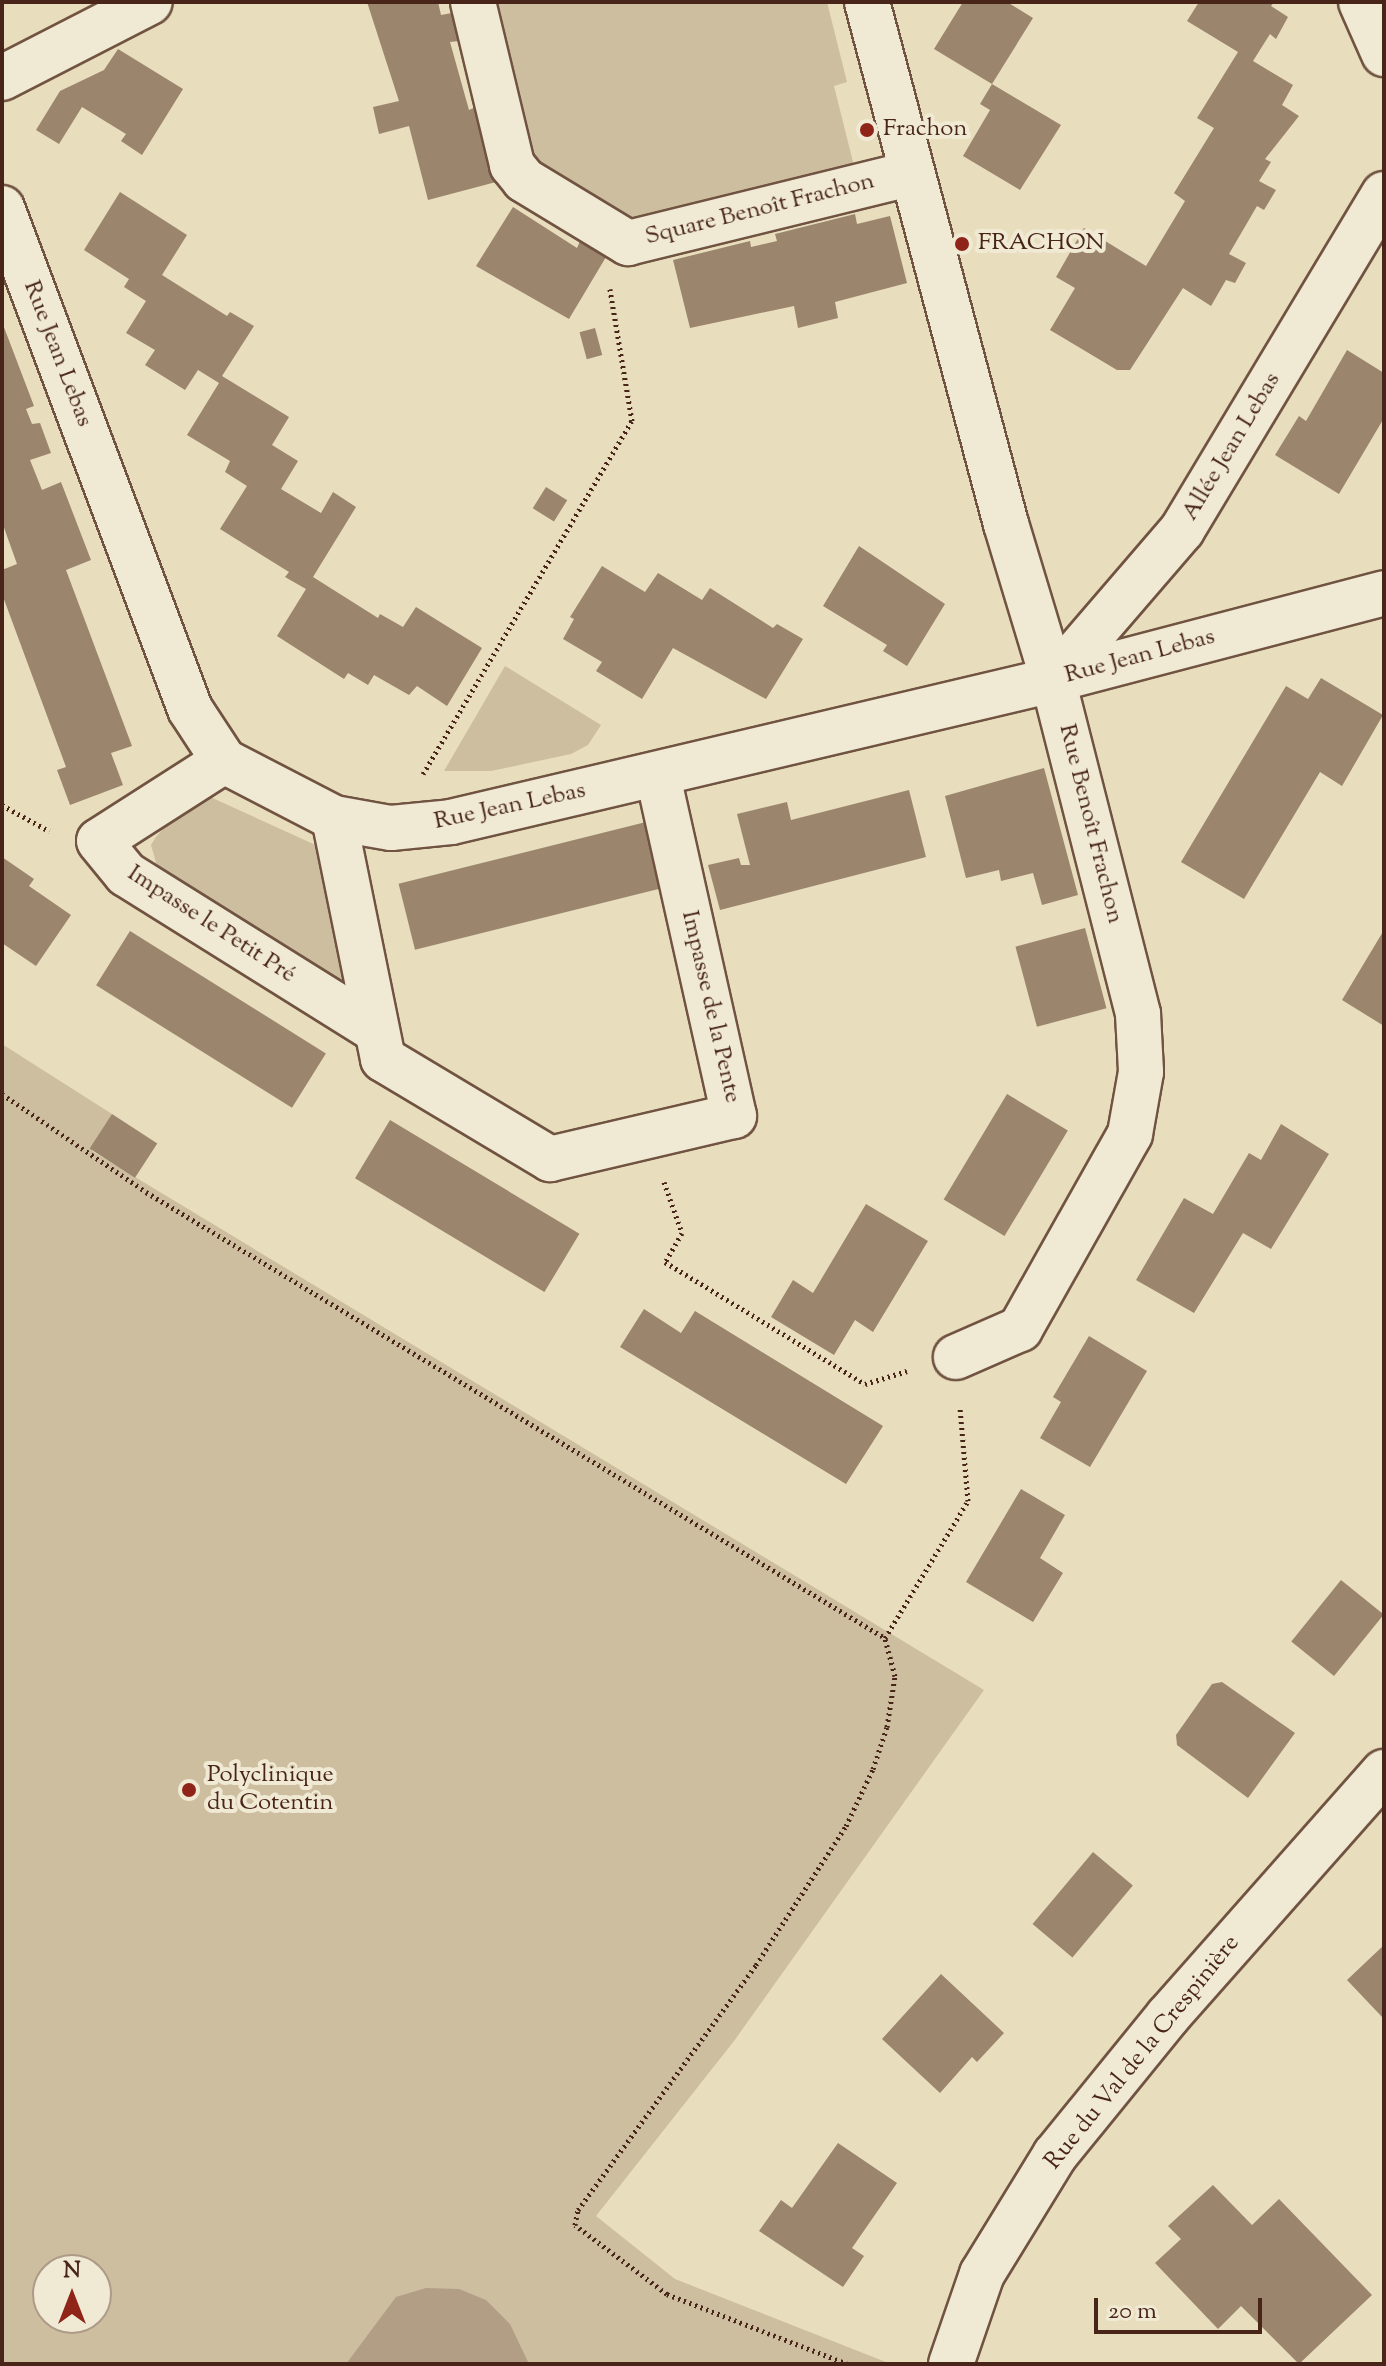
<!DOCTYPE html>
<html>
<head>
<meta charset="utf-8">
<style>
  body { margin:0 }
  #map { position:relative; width:1386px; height:2366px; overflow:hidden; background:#e8ddbc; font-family:"Sorts Mill Goudy",serif }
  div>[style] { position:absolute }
  .green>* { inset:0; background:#cdbea0 }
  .water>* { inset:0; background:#b29e84 }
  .building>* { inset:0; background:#9b856d; transform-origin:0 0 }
  .path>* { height:5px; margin-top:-2.5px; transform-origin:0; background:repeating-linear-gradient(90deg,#482518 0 2px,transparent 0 6px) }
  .roads { filter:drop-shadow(2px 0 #705341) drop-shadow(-2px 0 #705341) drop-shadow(0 2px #705341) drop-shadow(0 -2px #705341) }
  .minor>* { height:44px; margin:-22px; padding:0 22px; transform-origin:22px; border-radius:22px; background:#f0e9d3 }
  .dots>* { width:22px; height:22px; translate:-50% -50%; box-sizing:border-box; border:4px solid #f0e9d3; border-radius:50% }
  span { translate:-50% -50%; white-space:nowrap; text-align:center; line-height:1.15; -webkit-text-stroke:8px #f0e9d3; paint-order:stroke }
  .poi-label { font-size:24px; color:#482518 }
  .left { translate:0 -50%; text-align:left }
  .street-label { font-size:24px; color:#482518 }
  .frame { position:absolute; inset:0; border:4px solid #482518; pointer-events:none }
  .north { position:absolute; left:32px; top:2254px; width:80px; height:80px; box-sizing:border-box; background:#f0e9d3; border:2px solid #ad9b88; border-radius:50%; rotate:0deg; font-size:22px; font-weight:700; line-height:32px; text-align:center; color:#482518 }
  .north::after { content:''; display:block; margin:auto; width:28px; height:36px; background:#8f2418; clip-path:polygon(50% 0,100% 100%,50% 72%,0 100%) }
  .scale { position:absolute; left:1094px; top:2298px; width:168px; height:36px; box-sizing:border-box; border:4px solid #482518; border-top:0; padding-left:10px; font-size:24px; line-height:28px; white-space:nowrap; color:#482518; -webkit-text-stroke:6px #f0e9d3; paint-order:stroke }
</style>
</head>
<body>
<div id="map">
  <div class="green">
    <div style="clip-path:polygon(493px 2px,827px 2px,847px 82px,834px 86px,855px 170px,634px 221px,547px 176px,531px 157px)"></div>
    <div style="clip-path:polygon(505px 666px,601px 725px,588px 745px,571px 754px,491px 771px,444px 771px)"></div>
    <div style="clip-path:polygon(208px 796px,320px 847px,344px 982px,158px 870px,151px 845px,156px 837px,187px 801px)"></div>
    <div style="clip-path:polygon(evenodd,2px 1044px,112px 1114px,92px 1151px,984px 1690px,734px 2041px,596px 2216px,675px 2279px,891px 2364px,2px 2364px,2px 1044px,48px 2270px,96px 2270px,96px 2318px,48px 2318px,48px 2270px)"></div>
  </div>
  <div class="water">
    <div style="clip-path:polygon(426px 2288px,459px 2289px,486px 2300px,510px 2324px,529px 2364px,346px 2364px,396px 2297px)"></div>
  </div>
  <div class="building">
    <div style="clip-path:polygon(367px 2px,438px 2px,441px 15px,452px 13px,459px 41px,450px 42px,469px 110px,476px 107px,496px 182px,428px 200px,409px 126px,379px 134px,373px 107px,399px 101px)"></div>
    <div style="clip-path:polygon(963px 2px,1007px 2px,1033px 18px,992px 84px,934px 49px)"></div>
    <div style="clip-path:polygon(1199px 2px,1274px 2px,1271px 6px,1288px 17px,1276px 39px,1270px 34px,1253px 61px,1293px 85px,1282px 105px,1299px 116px,1265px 159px,1271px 162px,1259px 181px,1276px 190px,1264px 210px,1257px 206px,1229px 254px,1246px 263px,1235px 283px,1226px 280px,1211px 306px,1183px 288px,1130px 370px,1117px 370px,1050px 330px,1075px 288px,1056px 277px,1084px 228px,1146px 266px,1185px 201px,1174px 193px,1214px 128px,1197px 118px,1238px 52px,1187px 21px)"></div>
    <div style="clip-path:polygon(118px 49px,183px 89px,142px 155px,121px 141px,126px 134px,82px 107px,59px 144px,36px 130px,60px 91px,104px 70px)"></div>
    <div style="clip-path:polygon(992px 84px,1061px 125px,1020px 190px,963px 156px,990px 110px,980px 104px)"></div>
    <div style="clip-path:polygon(120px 192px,187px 235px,162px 275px,227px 316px,230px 312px,254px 326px,222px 376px,289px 417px,272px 445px,298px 461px,281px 489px,321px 513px,333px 492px,356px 507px,313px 577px,378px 618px,380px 614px,403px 627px,416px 607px,482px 648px,447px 706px,417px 686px,409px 695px,374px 675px,368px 685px,348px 673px,344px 679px,277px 636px,306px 589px,285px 577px,289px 572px,220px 529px,247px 486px,225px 472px,230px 461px,187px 435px,219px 383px,198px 370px,185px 390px,145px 365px,155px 350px,126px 333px,146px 301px,124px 287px,129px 279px,84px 250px)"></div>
    <div style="clip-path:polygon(513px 207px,577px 248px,580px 241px,606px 257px,569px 319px,476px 266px)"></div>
    <div style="clip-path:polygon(855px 214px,857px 224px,890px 216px,907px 283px,835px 302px,838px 318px,798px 328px,794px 306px,690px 328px,673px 260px,750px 241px,751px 247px,777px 241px,775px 234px)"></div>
    <div style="clip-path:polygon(2px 322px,34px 406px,26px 409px,32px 424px,40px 423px,51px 453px,30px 460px,42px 490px,61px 482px,91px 560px,66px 570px,132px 746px,111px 753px,123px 785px,70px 805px,57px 770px,66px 767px,2px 594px,2px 570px,17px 564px,2px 522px)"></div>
    <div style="left:595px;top:328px;width:28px;height:16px;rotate:75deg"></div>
    <div style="clip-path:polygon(1347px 350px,1384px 373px,1384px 418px,1339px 494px,1275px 455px,1299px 416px,1306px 421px)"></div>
    <div style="left:546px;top:487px;width:25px;height:25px;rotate:32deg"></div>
    <div style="clip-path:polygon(859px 546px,945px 604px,907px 666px,883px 651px,887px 645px,823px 606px)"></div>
    <div style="clip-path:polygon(602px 566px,645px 592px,658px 573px,702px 600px,710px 588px,773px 628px,777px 624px,803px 639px,766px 699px,673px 648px,642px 699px,596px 671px,602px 662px,563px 639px,574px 619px,570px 617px)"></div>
    <div style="clip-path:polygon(1321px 678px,1383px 715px,1342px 786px,1320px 772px,1244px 899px,1181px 862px,1286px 686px,1308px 699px)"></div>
    <div style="clip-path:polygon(1044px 768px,1078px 895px,1042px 905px,1033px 873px,1001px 881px,999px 870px,966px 878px,945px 796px)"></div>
    <div style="clip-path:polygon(909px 790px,926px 857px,720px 910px,708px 865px,739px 858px,741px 865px,750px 865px,737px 814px,787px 802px,791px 820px)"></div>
    <div style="left:646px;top:822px;width:68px;height:255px;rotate:76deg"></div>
    <div style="clip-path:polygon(2px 857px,34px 879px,29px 886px,71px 915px,36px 966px,2px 943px)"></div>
    <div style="left:1085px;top:928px;width:83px;height:72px;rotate:75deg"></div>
    <div style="clip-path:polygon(1384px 930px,1384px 1026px,1342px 1000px)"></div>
    <div style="left:130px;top:931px;width:231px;height:64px;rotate:32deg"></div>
    <div style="left:1007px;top:1094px;width:71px;height:123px;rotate:31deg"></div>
    <div style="left:112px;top:1114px;width:54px;height:41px;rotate:33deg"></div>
    <div style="left:390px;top:1120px;width:221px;height:68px;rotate:31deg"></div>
    <div style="clip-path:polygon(1281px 1124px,1329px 1154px,1271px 1249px,1243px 1233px,1194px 1313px,1136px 1280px,1184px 1198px,1213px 1214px,1249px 1153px,1261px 1160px)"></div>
    <div style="clip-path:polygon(866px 1204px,928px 1241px,873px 1332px,855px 1320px,834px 1355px,771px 1317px,793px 1280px,813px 1293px)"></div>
    <div style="clip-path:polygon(644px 1309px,681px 1333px,695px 1311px,883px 1426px,846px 1484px,620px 1347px)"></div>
    <div style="clip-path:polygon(1089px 1336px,1147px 1371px,1090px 1467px,1040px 1438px,1061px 1402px,1053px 1397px)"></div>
    <div style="clip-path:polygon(1021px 1489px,1065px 1515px,1040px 1558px,1063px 1573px,1033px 1622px,966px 1582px)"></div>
    <div style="left:1341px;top:1580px;width:55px;height:79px;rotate:39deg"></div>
    <div style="clip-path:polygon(1222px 1682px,1295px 1733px,1248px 1798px,1177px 1745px,1176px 1735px,1212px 1684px)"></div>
    <div style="left:1093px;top:1852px;width:52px;height:94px;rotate:40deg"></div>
    <div style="clip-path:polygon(1384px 1945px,1384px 2019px,1347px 1980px)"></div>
    <div style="clip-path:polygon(941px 1974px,1004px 2033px,977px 2062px,972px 2057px,940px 2093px,882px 2039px)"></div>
    <div style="clip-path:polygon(838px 2143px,897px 2183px,852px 2248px,864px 2256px,843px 2287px,759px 2231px,781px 2200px,792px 2208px)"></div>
    <div style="clip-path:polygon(1213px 2185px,1252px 2225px,1279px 2199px,1372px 2295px,1299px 2364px,1241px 2306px,1218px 2329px,1155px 2263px,1181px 2239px,1168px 2226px)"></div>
  </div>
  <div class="path">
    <div style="left:423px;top:774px;width:410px;rotate:-59.4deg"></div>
    <div style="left:632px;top:421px;width:134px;rotate:-99.5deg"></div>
    <div style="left:2px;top:805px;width:54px;rotate:29deg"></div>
    <div style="left:2px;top:1094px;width:174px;rotate:34.2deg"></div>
    <div style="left:146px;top:1192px;width:863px;rotate:31.11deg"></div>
    <div style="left:664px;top:1182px;width:54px;rotate:70.6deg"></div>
    <div style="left:682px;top:1233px;width:34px;rotate:120deg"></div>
    <div style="left:665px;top:1262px;width:234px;rotate:31.4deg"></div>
    <div style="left:865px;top:1384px;width:44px;rotate:-17.2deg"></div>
    <div style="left:848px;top:2364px;width:194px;rotate:-158.9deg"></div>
    <div style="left:667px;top:2294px;width:115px;rotate:-143.1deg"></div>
    <div style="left:575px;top:2225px;width:15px;rotate:-79deg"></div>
    <div style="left:578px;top:2210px;width:303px;rotate:-54deg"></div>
    <div style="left:756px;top:1965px;width:166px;rotate:-57.1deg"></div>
    <div style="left:846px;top:1826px;width:63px;rotate:-64.7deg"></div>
    <div style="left:873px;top:1769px;width:44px;rotate:-71.6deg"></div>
    <div style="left:887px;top:1727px;width:52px;rotate:-81.1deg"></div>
    <div style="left:895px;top:1676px;width:39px;rotate:-105deg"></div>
    <div style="left:885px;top:1638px;width:160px;rotate:-58.8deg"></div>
    <div style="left:968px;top:1501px;width:93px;rotate:-94.9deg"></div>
  </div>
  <div class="roads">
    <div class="minor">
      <div style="left:473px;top:2px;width:168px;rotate:76.5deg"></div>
      <div style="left:512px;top:165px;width:19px;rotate:51deg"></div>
      <div style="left:524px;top:180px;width:122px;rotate:31.2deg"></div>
      <div style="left:628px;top:243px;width:292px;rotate:-13.8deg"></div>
      <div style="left:867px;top:2px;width:540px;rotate:75.09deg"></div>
      <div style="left:1006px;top:524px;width:163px;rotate:73.2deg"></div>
      <div style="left:1053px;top:680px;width:345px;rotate:75.7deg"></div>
      <div style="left:1138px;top:1014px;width:58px;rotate:87deg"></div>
      <div style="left:1141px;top:1072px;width:63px;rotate:100.1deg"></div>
      <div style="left:1130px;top:1134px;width:224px;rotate:119.4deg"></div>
      <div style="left:1020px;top:1329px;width:70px;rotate:156.4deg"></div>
      <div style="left:1361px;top:2px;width:57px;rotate:66.1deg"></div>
      <div style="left:2px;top:78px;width:166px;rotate:-27.2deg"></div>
      <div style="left:2px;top:208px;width:535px;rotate:69.43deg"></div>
      <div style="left:190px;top:709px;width:62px;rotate:56.8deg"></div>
      <div style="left:224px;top:761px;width:124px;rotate:27.4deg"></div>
      <div style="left:334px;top:818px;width:58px;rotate:10deg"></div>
      <div style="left:391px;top:828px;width:60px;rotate:-5.7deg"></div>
      <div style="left:451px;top:822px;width:619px;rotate:-13.27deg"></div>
      <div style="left:1053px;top:680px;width:342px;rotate:-14.7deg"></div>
      <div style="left:1053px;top:680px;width:198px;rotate:-49.3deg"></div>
      <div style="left:1182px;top:530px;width:392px;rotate:-59deg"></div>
      <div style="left:224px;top:761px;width:148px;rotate:147.4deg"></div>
      <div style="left:99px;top:841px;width:43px;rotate:50.7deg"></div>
      <div style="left:126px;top:874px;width:292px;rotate:32deg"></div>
      <div style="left:334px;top:818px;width:246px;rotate:78.5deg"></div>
      <div style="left:383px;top:1059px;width:195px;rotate:30.9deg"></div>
      <div style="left:550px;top:1159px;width:189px;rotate:-13.2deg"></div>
      <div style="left:734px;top:1116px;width:349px;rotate:-102.6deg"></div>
      <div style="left:951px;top:2364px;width:95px;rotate:-71deg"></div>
      <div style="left:982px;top:2274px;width:140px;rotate:-58.5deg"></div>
      <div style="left:1055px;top:2155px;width:179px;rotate:-50.9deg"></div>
      <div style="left:1168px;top:2016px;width:326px;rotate:-48.5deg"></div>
    </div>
  </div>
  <div class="dots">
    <div style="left:867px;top:130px;background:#8f2418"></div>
    <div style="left:962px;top:244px;background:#8f2418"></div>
    <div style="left:189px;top:1790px;background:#8f2418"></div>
  </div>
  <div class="poi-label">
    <span class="left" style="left:883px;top:130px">Frachon</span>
    <span class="left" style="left:978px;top:244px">FRACHON</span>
    <span class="left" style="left:207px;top:1790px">Polyclinique<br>du Cotentin</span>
  </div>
  <div class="street-label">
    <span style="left:760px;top:210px;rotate:-14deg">Square Benoît Frachon</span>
    <span style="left:57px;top:354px;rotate:69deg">Rue Jean Lebas</span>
    <span style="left:1232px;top:447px;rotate:-59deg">Allée Jean Lebas</span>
    <span style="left:1140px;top:657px;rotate:-15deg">Rue Jean Lebas</span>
    <span style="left:510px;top:807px;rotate:-12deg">Rue Jean Lebas</span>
    <span style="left:1090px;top:824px;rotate:76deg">Rue Benoît Frachon</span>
    <span style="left:211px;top:925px;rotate:33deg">Impasse le Petit Pré</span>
    <span style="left:710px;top:1007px;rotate:77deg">Impasse de la Pente</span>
    <span style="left:1143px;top:2053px;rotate:-51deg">Rue du Val de la Crespinière</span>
  </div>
  <div class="frame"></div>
  <div class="north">N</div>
  <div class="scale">20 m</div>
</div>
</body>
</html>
